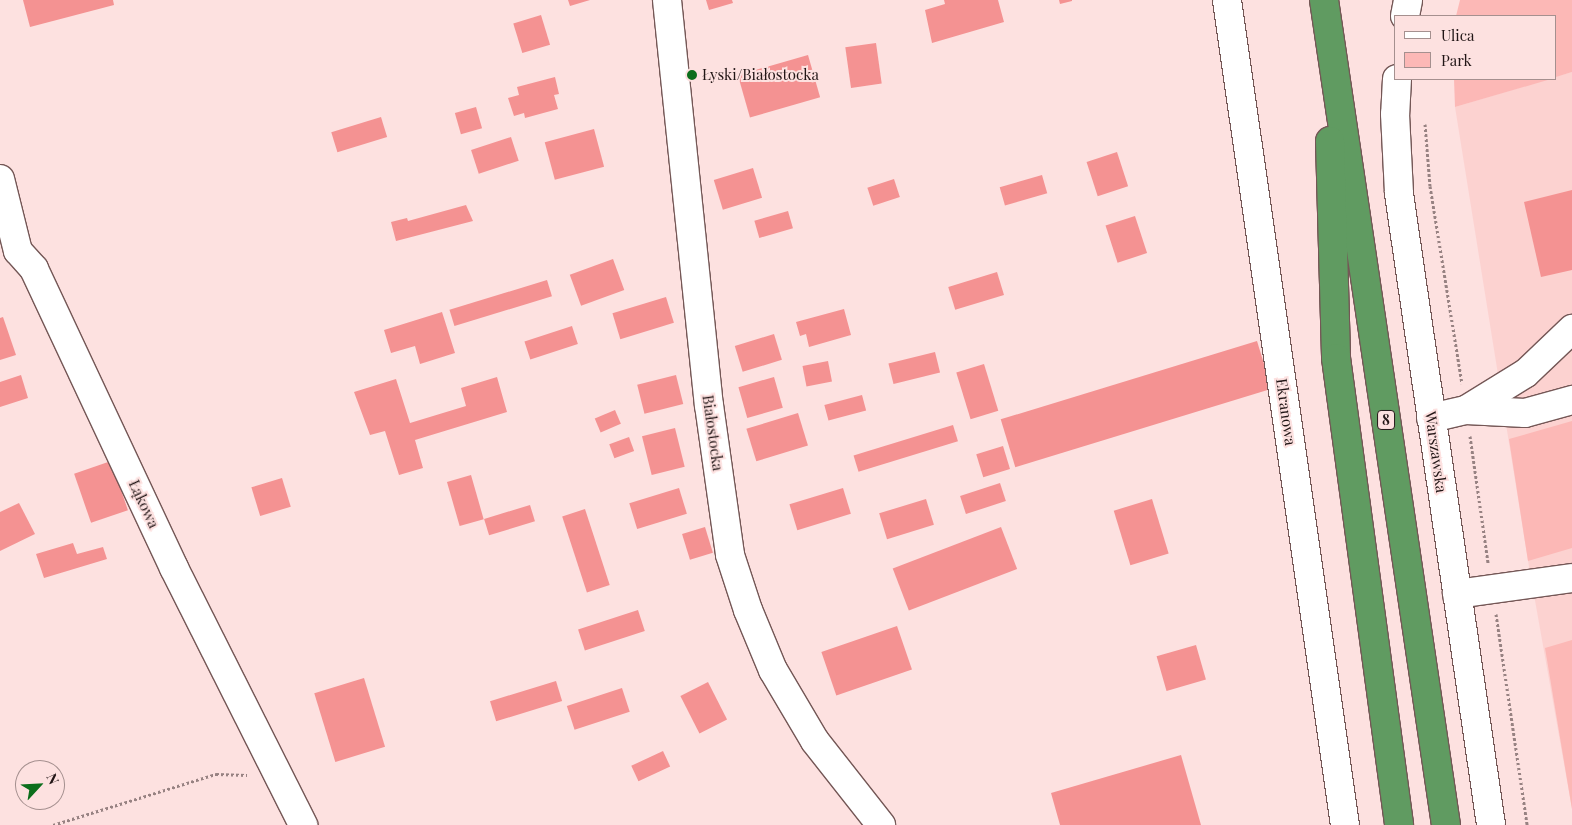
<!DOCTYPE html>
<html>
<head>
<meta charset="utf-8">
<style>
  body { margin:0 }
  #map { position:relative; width:1572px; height:825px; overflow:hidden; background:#fde1e0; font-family:"Playfair Display",serif }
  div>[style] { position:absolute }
  .built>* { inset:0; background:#fcd2d0 }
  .green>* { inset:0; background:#fcb8b6 }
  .building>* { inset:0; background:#f49292; transform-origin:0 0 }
  .path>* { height:3px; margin-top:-1.5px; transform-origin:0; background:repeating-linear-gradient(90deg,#978282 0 2.5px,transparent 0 5px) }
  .roads { filter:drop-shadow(1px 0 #745756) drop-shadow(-1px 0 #745756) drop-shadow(0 1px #745756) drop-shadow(0 -1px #745756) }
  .minor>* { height:28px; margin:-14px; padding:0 14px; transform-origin:14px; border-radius:14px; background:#fff }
  .highway>* { height:28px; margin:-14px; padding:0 14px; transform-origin:14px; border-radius:14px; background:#609b61 }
  .dots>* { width:14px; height:14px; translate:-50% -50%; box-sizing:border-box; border:2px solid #fde1e0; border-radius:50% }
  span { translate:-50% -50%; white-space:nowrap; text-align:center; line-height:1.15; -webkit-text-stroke:4px #fde1e0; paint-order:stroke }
  .shield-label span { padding:1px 4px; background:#fde1e0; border:1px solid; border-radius:4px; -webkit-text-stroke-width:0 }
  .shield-label { font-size:14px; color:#221616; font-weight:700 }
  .poi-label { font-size:15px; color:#221616 }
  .left { translate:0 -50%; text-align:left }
  .street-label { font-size:15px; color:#221616 }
  .legend { position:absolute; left:1394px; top:15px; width:162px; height:65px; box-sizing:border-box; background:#fde1e0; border:1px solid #a5908f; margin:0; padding:6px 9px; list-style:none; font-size:15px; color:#221616 }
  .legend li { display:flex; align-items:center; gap:10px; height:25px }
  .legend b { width:25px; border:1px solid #a5908f }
  .north { position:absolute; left:15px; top:760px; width:50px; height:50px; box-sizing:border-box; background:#fde1e0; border:1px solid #a5908f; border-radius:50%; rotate:65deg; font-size:14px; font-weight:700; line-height:20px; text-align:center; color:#221616 }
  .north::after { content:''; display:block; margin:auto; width:18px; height:22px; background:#0c6e1c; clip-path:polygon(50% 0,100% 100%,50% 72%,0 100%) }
</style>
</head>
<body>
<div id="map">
  <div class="built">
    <div style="clip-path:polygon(1572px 72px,1572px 809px,1528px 561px,1455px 107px)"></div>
  </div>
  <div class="green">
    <div style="clip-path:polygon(1460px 0,1572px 0,1572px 72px,1556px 77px,1556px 16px,1456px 16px)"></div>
    <div style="clip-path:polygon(1454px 79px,1551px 79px,1455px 107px)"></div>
    <div style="clip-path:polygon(1572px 421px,1572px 548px,1528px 561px,1509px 439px)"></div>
    <div style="clip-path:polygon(1572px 640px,1572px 809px,1545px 648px)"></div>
  </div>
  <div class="building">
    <div style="clip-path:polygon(23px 0,113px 0,114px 5px,30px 27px)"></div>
    <div style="clip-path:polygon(568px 0,590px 0,570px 6px)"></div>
    <div style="clip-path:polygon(706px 0,732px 0,733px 3px,709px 10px)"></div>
    <div style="clip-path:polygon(944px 0,998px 0,1004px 22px,932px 43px,925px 10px,945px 4px)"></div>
    <div style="clip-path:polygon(1059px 0,1072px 0,1072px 1px,1060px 4px)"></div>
    <div style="left:541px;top:15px;width:31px;height:29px;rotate:73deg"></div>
    <div style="left:876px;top:43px;width:41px;height:31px;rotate:82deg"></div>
    <div style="left:808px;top:55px;width:44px;height:73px;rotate:74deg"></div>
    <div style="clip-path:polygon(555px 77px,559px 94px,554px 95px,558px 109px,525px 118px,524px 113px,514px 116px,508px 98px,519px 95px,517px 87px)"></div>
    <div style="left:476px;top:107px;width:22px;height:22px;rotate:74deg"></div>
    <div style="left:381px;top:117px;width:21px;height:52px;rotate:73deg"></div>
    <div style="left:594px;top:129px;width:39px;height:51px;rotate:75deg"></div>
    <div style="left:511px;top:137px;width:25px;height:42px;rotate:72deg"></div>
    <div style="left:1117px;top:152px;width:36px;height:32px;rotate:72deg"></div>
    <div style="left:753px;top:168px;width:31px;height:41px;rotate:73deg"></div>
    <div style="left:1042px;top:175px;width:19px;height:44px;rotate:74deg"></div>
    <div style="left:894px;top:179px;width:19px;height:28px;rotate:72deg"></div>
    <div style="clip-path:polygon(1572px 190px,1572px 270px,1541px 277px,1524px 202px)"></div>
    <div style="clip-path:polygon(466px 205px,473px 221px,396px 241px,391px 222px,407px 218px,408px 221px)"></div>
    <div style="left:788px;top:211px;width:18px;height:35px;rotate:74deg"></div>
    <div style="left:1135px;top:216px;width:39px;height:31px;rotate:72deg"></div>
    <div style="left:613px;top:259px;width:33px;height:46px;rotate:70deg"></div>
    <div style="left:997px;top:272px;width:24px;height:51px;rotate:73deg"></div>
    <div style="left:547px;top:280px;width:17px;height:102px;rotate:73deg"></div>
    <div style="left:666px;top:297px;width:27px;height:56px;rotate:73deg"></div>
    <div style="clip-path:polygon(844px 309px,851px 335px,809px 347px,806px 334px,800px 336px,796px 322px)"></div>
    <div style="clip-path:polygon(442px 312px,455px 353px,420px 364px,415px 346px,391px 353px,384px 330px)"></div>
    <div style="clip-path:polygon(3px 317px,16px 355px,0 360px,0 318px)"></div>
    <div style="left:572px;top:326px;width:19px;height:50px;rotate:72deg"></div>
    <div style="left:774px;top:334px;width:27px;height:41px;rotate:73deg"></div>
    <div style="left:1257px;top:341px;width:50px;height:268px;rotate:73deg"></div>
    <div style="left:935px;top:352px;width:21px;height:48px;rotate:76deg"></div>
    <div style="left:828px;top:361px;width:21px;height:26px;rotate:79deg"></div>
    <div style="left:984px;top:364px;width:49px;height:29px;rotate:73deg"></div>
    <div style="clip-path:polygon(21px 375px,28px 398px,0 407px,0 382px)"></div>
    <div style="left:676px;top:375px;width:30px;height:40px;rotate:76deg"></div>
    <div style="clip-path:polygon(497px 377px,507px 412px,415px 440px,423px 468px,399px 475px,385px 431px,370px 435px,354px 392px,396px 379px,410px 423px,466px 406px,461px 388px)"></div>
    <div style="left:774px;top:377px;width:32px;height:37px;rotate:74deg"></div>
    <div style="left:862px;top:395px;width:16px;height:39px;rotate:75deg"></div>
    <div style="left:615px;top:410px;width:15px;height:22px;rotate:67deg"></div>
    <div style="left:798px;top:413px;width:34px;height:54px;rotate:73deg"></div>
    <div style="left:953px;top:425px;width:17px;height:104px;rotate:73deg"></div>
    <div style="left:675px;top:428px;width:40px;height:34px;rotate:76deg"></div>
    <div style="left:629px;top:437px;width:15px;height:21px;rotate:70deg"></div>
    <div style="left:1003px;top:446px;width:24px;height:28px;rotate:73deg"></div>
    <div style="left:111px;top:461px;width:52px;height:39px;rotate:71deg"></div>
    <div style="left:471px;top:475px;width:46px;height:25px;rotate:74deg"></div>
    <div style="left:282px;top:478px;width:30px;height:32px;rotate:73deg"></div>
    <div style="left:1000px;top:483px;width:19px;height:42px;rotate:72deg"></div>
    <div style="left:679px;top:488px;width:27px;height:52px;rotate:73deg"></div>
    <div style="left:843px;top:488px;width:27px;height:56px;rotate:73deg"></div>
    <div style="left:926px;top:499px;width:27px;height:49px;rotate:73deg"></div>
    <div style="left:1152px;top:499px;width:57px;height:40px;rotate:73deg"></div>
    <div style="clip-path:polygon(19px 503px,35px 534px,0 551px,0 512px)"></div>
    <div style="left:530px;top:505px;width:17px;height:48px;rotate:73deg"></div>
    <div style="left:585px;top:509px;width:80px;height:24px;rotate:72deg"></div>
    <div style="left:705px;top:527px;width:27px;height:24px;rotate:73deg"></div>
    <div style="left:1001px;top:527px;width:45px;height:116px;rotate:69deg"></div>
    <div style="clip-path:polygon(73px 543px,77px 554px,103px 547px,107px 559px,44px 578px,36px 554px)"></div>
    <div style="left:638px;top:610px;width:22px;height:63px;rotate:72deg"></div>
    <div style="left:897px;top:626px;width:46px;height:80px;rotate:71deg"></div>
    <div style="left:1196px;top:645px;width:36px;height:41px;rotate:74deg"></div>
    <div style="left:364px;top:678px;width:72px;height:52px;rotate:73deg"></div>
    <div style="left:556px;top:681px;width:21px;height:69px;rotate:73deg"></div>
    <div style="left:708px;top:682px;width:42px;height:31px;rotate:63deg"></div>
    <div style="left:622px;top:688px;width:25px;height:58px;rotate:72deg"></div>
    <div style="left:663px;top:751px;width:17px;height:35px;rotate:65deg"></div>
    <div style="clip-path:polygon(1181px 755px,1201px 825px,1060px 825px,1051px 793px)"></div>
  </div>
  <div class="path">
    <div style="left:1425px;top:124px;width:62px;rotate:85.4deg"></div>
    <div style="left:1430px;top:186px;width:200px;rotate:80.8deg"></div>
    <div style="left:1470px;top:436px;width:128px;rotate:81.9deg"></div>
    <div style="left:1496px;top:614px;width:213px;rotate:81.6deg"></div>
    <div style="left:53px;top:825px;width:171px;rotate:-17.4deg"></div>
    <div style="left:216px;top:774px;width:31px;rotate:2deg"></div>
  </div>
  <div class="roads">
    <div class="minor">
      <div style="left:667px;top:0;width:407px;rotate:84.1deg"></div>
      <div style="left:709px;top:405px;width:151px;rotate:82deg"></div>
      <div style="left:730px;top:555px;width:58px;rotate:71.9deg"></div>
      <div style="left:748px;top:610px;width:65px;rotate:67.4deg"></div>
      <div style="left:773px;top:670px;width:82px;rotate:59.4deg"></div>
      <div style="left:815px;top:741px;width:107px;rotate:51.8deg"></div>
      <div style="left:1227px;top:0;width:833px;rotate:81.86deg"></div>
      <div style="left:1405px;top:16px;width:16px;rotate:-79deg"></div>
      <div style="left:1397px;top:79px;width:35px;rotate:93deg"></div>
      <div style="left:1395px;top:114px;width:80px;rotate:87.1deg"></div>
      <div style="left:1399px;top:194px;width:638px;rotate:81.7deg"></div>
      <div style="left:0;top:179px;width:74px;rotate:76deg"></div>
      <div style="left:18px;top:251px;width:24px;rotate:48deg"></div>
      <div style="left:34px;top:269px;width:330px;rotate:64.9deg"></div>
      <div style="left:174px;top:568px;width:288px;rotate:63.3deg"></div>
      <div style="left:1466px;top:410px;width:70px;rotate:-31.7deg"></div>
      <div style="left:1526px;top:373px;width:64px;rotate:-43.7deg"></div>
      <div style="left:1431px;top:418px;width:36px;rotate:-13deg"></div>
      <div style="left:1466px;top:410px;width:59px;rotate:2.9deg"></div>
      <div style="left:1525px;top:413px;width:49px;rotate:-15.5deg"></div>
      <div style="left:1457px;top:594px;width:116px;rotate:-7.9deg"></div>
    </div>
    <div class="highway">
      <div style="left:1324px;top:0;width:834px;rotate:81.59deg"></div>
      <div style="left:1330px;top:141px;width:217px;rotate:88.4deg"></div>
      <div style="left:1336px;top:358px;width:471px;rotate:82.3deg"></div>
    </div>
  </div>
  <div class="dots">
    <div style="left:692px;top:75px;background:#0c6e1c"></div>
  </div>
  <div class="shield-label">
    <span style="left:1386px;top:420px">8</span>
  </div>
  <div class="poi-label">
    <span class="left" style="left:702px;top:75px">Łyski/Białostocka</span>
  </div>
  <div class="street-label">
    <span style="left:1286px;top:412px;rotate:82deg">Ekranowa</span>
    <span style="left:713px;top:433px;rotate:82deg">Białostocka</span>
    <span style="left:1436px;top:452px;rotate:82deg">Warszawska</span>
    <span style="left:144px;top:504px;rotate:65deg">Łąkowa</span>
  </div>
  <ul class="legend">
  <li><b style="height:6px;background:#fff"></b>Ulica</li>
  <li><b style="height:14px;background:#fcb8b6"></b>Park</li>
  </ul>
  <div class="north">N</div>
</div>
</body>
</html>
